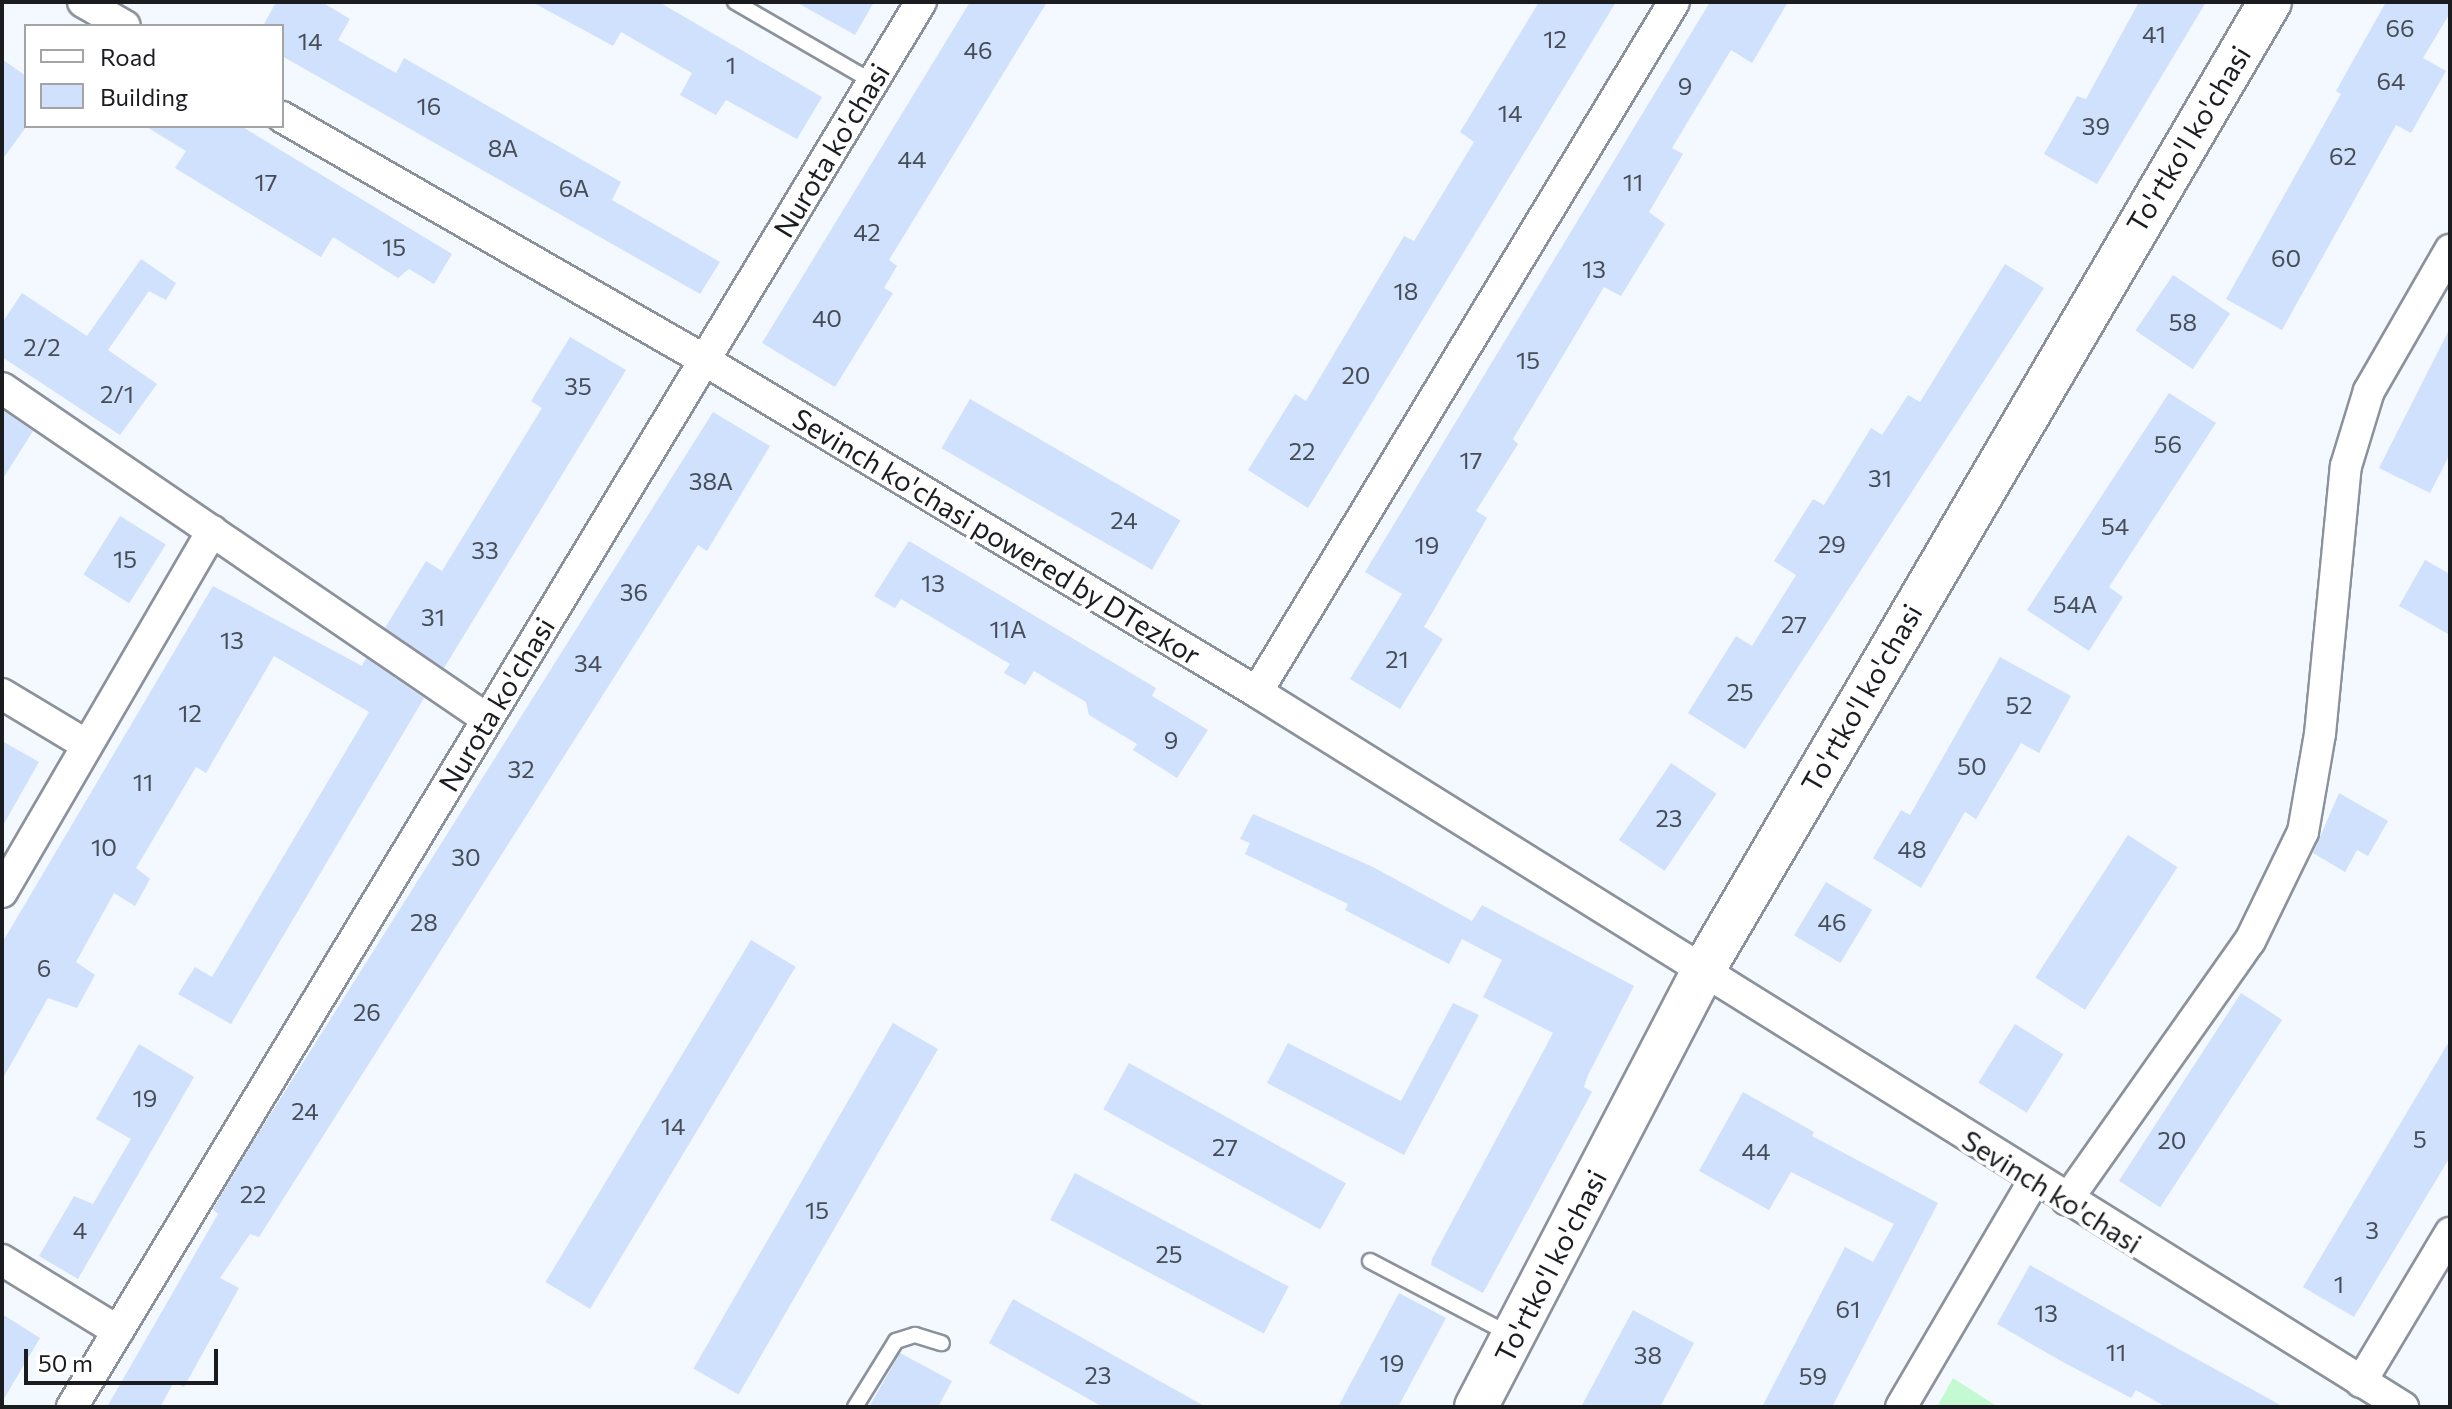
<!DOCTYPE html>
<html>
<head>
<meta charset="utf-8">
<style>
  body { margin:0 }
  #map { position:relative; width:2452px; height:1409px; overflow:hidden; background:#f4f8ff; font-family:Commissioner,sans-serif }
  div>[style] { position:absolute }
  .green>* { inset:0; background:#c4fad2 }
  .building>* { inset:0; background:#cfe1fc; transform-origin:0 0 }
  .roads { filter:drop-shadow(2px 0 #8c929b) drop-shadow(-2px 0 #8c929b) drop-shadow(0 2px #8c929b) drop-shadow(0 -2px #8c929b) }
  .lane>* { height:14px; margin:-7px; padding:0 7px; transform-origin:7px; border-radius:7px; background:#fff }
  .street>* { height:30px; margin:-15px; padding:0 15px; transform-origin:15px; border-radius:15px; background:#fff }
  .secondary>* { height:42px; margin:-21px; padding:0 21px; transform-origin:21px; border-radius:21px; background:#fff }
  span { translate:-50% -50%; white-space:nowrap; text-align:center; line-height:1.15; -webkit-text-stroke:8px #fff; paint-order:stroke }
  .number-label { font-size:24px; color:#474d56 }
  .number-label span { -webkit-text-stroke-width:0 }
  .street-label { font-size:28px; color:#1a1c1f }
  .frame { position:absolute; inset:0; border:4px solid #1a1c1f; pointer-events:none }
  .legend { position:absolute; left:24px; top:24px; width:260px; height:104px; box-sizing:border-box; background:#fff; border:2px solid #a3a4a5; margin:0; padding:10px 14px; list-style:none; font-size:24px; color:#1a1c1f }
  .legend li { display:flex; align-items:center; gap:16px; height:40px }
  .legend b { width:40px; border:2px solid #a3a4a5 }
  .scale { position:absolute; left:24px; top:1349px; width:194px; height:36px; box-sizing:border-box; border:4px solid #1a1c1f; border-top:0; padding-left:10px; font-size:24px; line-height:28px; white-space:nowrap; color:#1a1c1f; -webkit-text-stroke:6px #fff; paint-order:stroke }
</style>
</head>
<body>
<div id="map">
  <div class="green">
    <div style="clip-path:polygon(1953px 1378px,1998px 1407px,1937px 1407px)"></div>
  </div>
  <div class="building">
    <div style="clip-path:polygon(276px 2px,322px 2px,350px 19px,338px 40px,396px 73px,404px 58px,621px 182px,612px 200px,720px 262px,700px 294px,282px 56px,282px 26px,263px 26px)"></div>
    <div style="clip-path:polygon(532px 2px,659px 2px,822px 97px,797px 139px,726px 100px,716px 115px,680px 95px,692px 73px,621px 32px,613px 46px)"></div>
    <div style="clip-path:polygon(796px 2px,874px 2px,855px 35px)"></div>
    <div style="clip-path:polygon(970px 2px,1047px 2px,889px 260px,897px 266px,884px 288px,893px 293px,835px 387px,762px 343px)"></div>
    <div style="clip-path:polygon(1539px 2px,1616px 2px,1308px 508px,1248px 470px,1295px 394px,1306px 401px,1404px 236px,1414px 241px,1474px 142px,1460px 132px)"></div>
    <div style="clip-path:polygon(1710px 2px,1788px 2px,1752px 63px,1731px 50px,1672px 148px,1683px 154px,1649px 212px,1665px 224px,1621px 296px,1604px 287px,1513px 439px,1518px 444px,1476px 511px,1487px 518px,1424px 627px,1443px 639px,1400px 709px,1350px 679px,1402px 594px,1365px 572px)"></div>
    <div style="clip-path:polygon(2139px 2px,2206px 2px,2097px 184px,2044px 154px,2077px 96px,2086px 99px)"></div>
    <div style="clip-path:polygon(2386px 2px,2450px 2px,2450px 13px,2423px 58px,2446px 71px,2411px 133px,2396px 125px,2282px 330px,2226px 299px,2341px 94px,2336px 91px)"></div>
    <div style="clip-path:polygon(2px 59px,26px 76px,26px 127px,2px 160px)"></div>
    <div style="clip-path:polygon(145px 126px,241px 126px,452px 254px,434px 284px,409px 269px,398px 278px,333px 237px,321px 257px,175px 168px,186px 151px)"></div>
    <div style="clip-path:polygon(141px 259px,176px 283px,166px 300px,149px 291px,108px 350px,157px 384px,120px 435px,2px 357px,2px 323px,22px 293px,87px 336px)"></div>
    <div style="clip-path:polygon(2005px 264px,2044px 288px,1745px 749px,1688px 713px,1736px 636px,1752px 646px,1796px 575px,1774px 561px,1813px 499px,1824px 505px,1871px 428px,1882px 435px,1908px 395px,1920px 402px)"></div>
    <div style="left:2173px;top:275px;width:69px;height:67px;rotate:34deg"></div>
    <div style="clip-path:polygon(2450px 328px,2450px 454px,2430px 493px,2379px 468px)"></div>
    <div style="clip-path:polygon(570px 337px,626px 370px,444px 668px,385px 628px,426px 561px,442px 571px,542px 408px,531px 401px)"></div>
    <div style="clip-path:polygon(2169px 393px,2216px 423px,2109px 587px,2123px 597px,2089px 651px,2027px 610px)"></div>
    <div style="left:970px;top:399px;width:243px;height:57px;rotate:30deg"></div>
    <div style="clip-path:polygon(2px 410px,33px 431px,2px 480px)"></div>
    <div style="clip-path:polygon(713px 412px,770px 446px,707px 551px,698px 545px,259px 1237px,250px 1234px,220px 1278px,239px 1288px,184px 1387px,174px 1382px,160px 1407px,107px 1407px,218px 1214px,213px 1209px,248px 1150px)"></div>
    <div style="left:120px;top:516px;width:54px;height:69px;rotate:32deg"></div>
    <div style="clip-path:polygon(909px 541px,1156px 688px,1152px 696px,1208px 730px,1177px 778px,1133px 750px,1137px 744px,1089px 715px,1086px 702px,1034px 671px,1025px 685px,1004px 673px,1010px 664px,901px 599px,895px 608px,874px 596px)"></div>
    <div style="clip-path:polygon(2425px 560px,2450px 574px,2450px 635px,2399px 606px)"></div>
    <div style="clip-path:polygon(213px 586px,362px 666px,366px 658px,424px 698px,231px 1024px,178px 994px,195px 967px,212px 977px,369px 712px,274px 656px,206px 773px,196px 767px,136px 868px,150px 879px,135px 906px,114px 893px,76px 962px,95px 975px,77px 1008px,48px 998px,2px 1080px,2px 943px)"></div>
    <div style="clip-path:polygon(2000px 657px,2071px 696px,2039px 753px,2021px 743px,1976px 819px,1965px 812px,1921px 888px,1873px 858px,1901px 810px,1910px 815px)"></div>
    <div style="clip-path:polygon(2px 741px,39px 762px,2px 827px)"></div>
    <div style="left:1671px;top:763px;width:55px;height:93px;rotate:34deg"></div>
    <div style="clip-path:polygon(2339px 793px,2388px 821px,2368px 856px,2357px 850px,2345px 872px,2313px 853px)"></div>
    <div style="clip-path:polygon(1253px 814px,1373px 867px,1472px 921px,1482px 905px,1634px 986px,1588px 1075px,1584px 1087px,1592px 1092px,1483px 1293px,1431px 1265px,1432px 1259px,1553px 1033px,1483px 997px,1502px 960px,1462px 939px,1449px 964px,1345px 910px,1348px 904px,1245px 854px,1250px 843px,1240px 839px)"></div>
    <div style="left:2128px;top:835px;width:59px;height:170px;rotate:33deg"></div>
    <div style="left:1826px;top:882px;width:54px;height:62px;rotate:31deg"></div>
    <div style="left:751px;top:940px;width:52px;height:399px;rotate:31deg"></div>
    <div style="left:2241px;top:993px;width:49px;height:224px;rotate:33deg"></div>
    <div style="clip-path:polygon(1453px 1003px,1479px 1015px,1404px 1155px,1267px 1083px,1288px 1043px,1401px 1101px)"></div>
    <div style="left:893px;top:1023px;width:52px;height:399px;rotate:30deg"></div>
    <div style="left:2015px;top:1024px;width:57px;height:69px;rotate:32deg"></div>
    <div style="clip-path:polygon(2450px 1040px,2450px 1157px,2354px 1317px,2303px 1287px)"></div>
    <div style="clip-path:polygon(139px 1044px,194px 1077px,78px 1279px,39px 1256px,74px 1196px,93px 1204px,131px 1139px,96px 1119px)"></div>
    <div style="left:1129px;top:1063px;width:248px;height:53px;rotate:29deg"></div>
    <div style="clip-path:polygon(1743px 1092px,1814px 1132px,1812px 1136px,1938px 1203px,1832px 1407px,1762px 1407px,1845px 1247px,1873px 1262px,1894px 1224px,1791px 1172px,1769px 1210px,1699px 1171px)"></div>
    <div style="left:1075px;top:1173px;width:242px;height:53px;rotate:28deg"></div>
    <div style="clip-path:polygon(2030px 1265px,2164px 1341px,2284px 1407px,2166px 1407px,2136px 1390px,2131px 1398px,2061px 1361px,1997px 1324px)"></div>
    <div style="clip-path:polygon(1399px 1293px,1446px 1318px,1398px 1407px,1338px 1407px)"></div>
    <div style="clip-path:polygon(1013px 1299px,1206px 1407px,1103px 1407px,989px 1343px)"></div>
    <div style="clip-path:polygon(1633px 1310px,1694px 1343px,1660px 1407px,1581px 1407px)"></div>
    <div style="clip-path:polygon(2px 1314px,40px 1338px,2px 1402px)"></div>
    <div style="clip-path:polygon(900px 1353px,952px 1381px,938px 1407px,869px 1407px)"></div>
  </div>
  <div class="roads">
    <div class="lane">
      <div style="left:735px;top:2px;width:160px;rotate:30.1deg"></div>
      <div style="left:1370px;top:1261px;width:159px;rotate:27.7deg"></div>
      <div style="left:855px;top:1407px;width:78px;rotate:-58.2deg"></div>
      <div style="left:896px;top:1341px;width:20px;rotate:-18deg"></div>
      <div style="left:915px;top:1335px;width:28px;rotate:17deg"></div>
    </div>
    <div class="street">
      <div style="left:83px;top:2px;width:48px;rotate:29.7deg"></div>
      <div style="left:282px;top:117px;width:487px;rotate:29.9deg"></div>
      <div style="left:704px;top:360px;width:645px;rotate:30.98deg"></div>
      <div style="left:1257px;top:692px;width:1351px;rotate:31.96deg"></div>
      <div style="left:2px;top:388px;width:587px;rotate:34.31deg"></div>
      <div style="left:1257px;top:692px;width:806px;rotate:-58.85deg"></div>
      <div style="left:2px;top:694px;width:99px;rotate:31deg"></div>
      <div style="left:2px;top:892px;width:418px;rotate:-59.8deg"></div>
      <div style="left:2067px;top:1200px;width:317px;rotate:-54.8deg"></div>
      <div style="left:2250px;top:941px;width:121px;rotate:-64.1deg"></div>
      <div style="left:2303px;top:832px;width:99px;rotate:-80.2deg"></div>
      <div style="left:2320px;top:734px;width:269px;rotate:-84.5deg"></div>
      <div style="left:2346px;top:466px;width:78px;rotate:-73deg"></div>
      <div style="left:2369px;top:391px;width:163px;rotate:-60.1deg"></div>
      <div style="left:2px;top:1260px;width:136px;rotate:31.5deg"></div>
      <div style="left:2361px;top:1382px;width:174px;rotate:-59.1deg"></div>
      <div style="left:72px;top:1407px;width:1642px;rotate:-58.86deg"></div>
      <div style="left:1901px;top:1407px;width:263px;rotate:-59.6deg"></div>
    </div>
    <div class="secondary">
      <div style="left:1476px;top:1407px;width:488px;rotate:-62.5deg"></div>
      <div style="left:1701px;top:974px;width:1126px;rotate:-59.66deg"></div>
    </div>
  </div>
  <div class="number-label">
    <span style="left:2400px;top:28px">66</span>
    <span style="left:2154px;top:34px">41</span>
    <span style="left:1555px;top:39px">12</span>
    <span style="left:310px;top:41px">14</span>
    <span style="left:978px;top:50px">46</span>
    <span style="left:731px;top:65px">1</span>
    <span style="left:2391px;top:81px">64</span>
    <span style="left:1685px;top:86px">9</span>
    <span style="left:429px;top:106px">16</span>
    <span style="left:1510px;top:113px">14</span>
    <span style="left:2096px;top:126px">39</span>
    <span style="left:503px;top:148px">8A</span>
    <span style="left:2343px;top:156px">62</span>
    <span style="left:912px;top:159px">44</span>
    <span style="left:266px;top:182px">17</span>
    <span style="left:1633px;top:182px">11</span>
    <span style="left:574px;top:188px">6A</span>
    <span style="left:867px;top:232px">42</span>
    <span style="left:394px;top:247px">15</span>
    <span style="left:2286px;top:258px">60</span>
    <span style="left:1594px;top:269px">13</span>
    <span style="left:1406px;top:291px">18</span>
    <span style="left:827px;top:318px">40</span>
    <span style="left:2183px;top:322px">58</span>
    <span style="left:42px;top:347px">2/2</span>
    <span style="left:1528px;top:360px">15</span>
    <span style="left:1356px;top:375px">20</span>
    <span style="left:578px;top:386px">35</span>
    <span style="left:117px;top:394px">2/1</span>
    <span style="left:2168px;top:444px">56</span>
    <span style="left:1302px;top:451px">22</span>
    <span style="left:1471px;top:460px">17</span>
    <span style="left:1880px;top:478px">31</span>
    <span style="left:711px;top:481px">38A</span>
    <span style="left:1124px;top:520px">24</span>
    <span style="left:2115px;top:526px">54</span>
    <span style="left:1832px;top:544px">29</span>
    <span style="left:1427px;top:545px">19</span>
    <span style="left:485px;top:550px">33</span>
    <span style="left:125px;top:559px">15</span>
    <span style="left:933px;top:583px">13</span>
    <span style="left:634px;top:592px">36</span>
    <span style="left:2075px;top:604px">54A</span>
    <span style="left:433px;top:617px">31</span>
    <span style="left:1794px;top:624px">27</span>
    <span style="left:1008px;top:629px">11A</span>
    <span style="left:232px;top:640px">13</span>
    <span style="left:1397px;top:659px">21</span>
    <span style="left:588px;top:663px">34</span>
    <span style="left:1740px;top:692px">25</span>
    <span style="left:2019px;top:705px">52</span>
    <span style="left:190px;top:713px">12</span>
    <span style="left:1171px;top:740px">9</span>
    <span style="left:1972px;top:766px">50</span>
    <span style="left:521px;top:769px">32</span>
    <span style="left:143px;top:782px">11</span>
    <span style="left:1669px;top:818px">23</span>
    <span style="left:104px;top:847px">10</span>
    <span style="left:1912px;top:849px">48</span>
    <span style="left:466px;top:857px">30</span>
    <span style="left:424px;top:922px">28</span>
    <span style="left:1832px;top:922px">46</span>
    <span style="left:44px;top:968px">6</span>
    <span style="left:367px;top:1012px">26</span>
    <span style="left:145px;top:1098px">19</span>
    <span style="left:305px;top:1111px">24</span>
    <span style="left:673px;top:1126px">14</span>
    <span style="left:2420px;top:1139px">5</span>
    <span style="left:2172px;top:1140px">20</span>
    <span style="left:1225px;top:1147px">27</span>
    <span style="left:1756px;top:1151px">44</span>
    <span style="left:253px;top:1194px">22</span>
    <span style="left:817px;top:1210px">15</span>
    <span style="left:80px;top:1230px">4</span>
    <span style="left:2372px;top:1230px">3</span>
    <span style="left:1169px;top:1254px">25</span>
    <span style="left:2339px;top:1284px">1</span>
    <span style="left:1848px;top:1309px">61</span>
    <span style="left:2046px;top:1313px">13</span>
    <span style="left:2116px;top:1352px">11</span>
    <span style="left:1648px;top:1355px">38</span>
    <span style="left:1392px;top:1363px">19</span>
    <span style="left:1098px;top:1375px">23</span>
    <span style="left:1813px;top:1376px">59</span>
  </div>
  <div class="street-label">
    <span style="left:2188px;top:139px;rotate:-59deg">To'rtko'l ko'chasi</span>
    <span style="left:831px;top:150px;rotate:-59deg">Nurota ko'chasi</span>
    <span style="left:997px;top:536px;rotate:31deg">Sevinch ko'chasi powered by DTezkor</span>
    <span style="left:1861px;top:698px;rotate:-60deg">To'rtko'l ko'chasi</span>
    <span style="left:496px;top:704px;rotate:-59deg">Nurota ko'chasi</span>
    <span style="left:2052px;top:1191px;rotate:32deg">Sevinch ko'chasi</span>
    <span style="left:1550px;top:1266px;rotate:-63deg">To'rtko'l ko'chasi</span>
  </div>
  <div class="frame"></div>
  <ul class="legend">
  <li><b style="height:10px;background:#fff"></b>Road</li>
  <li><b style="height:22px;background:#cfe1fc"></b>Building</li>
  </ul>
  <div class="scale">50 m</div>
</div>
</body>
</html>
